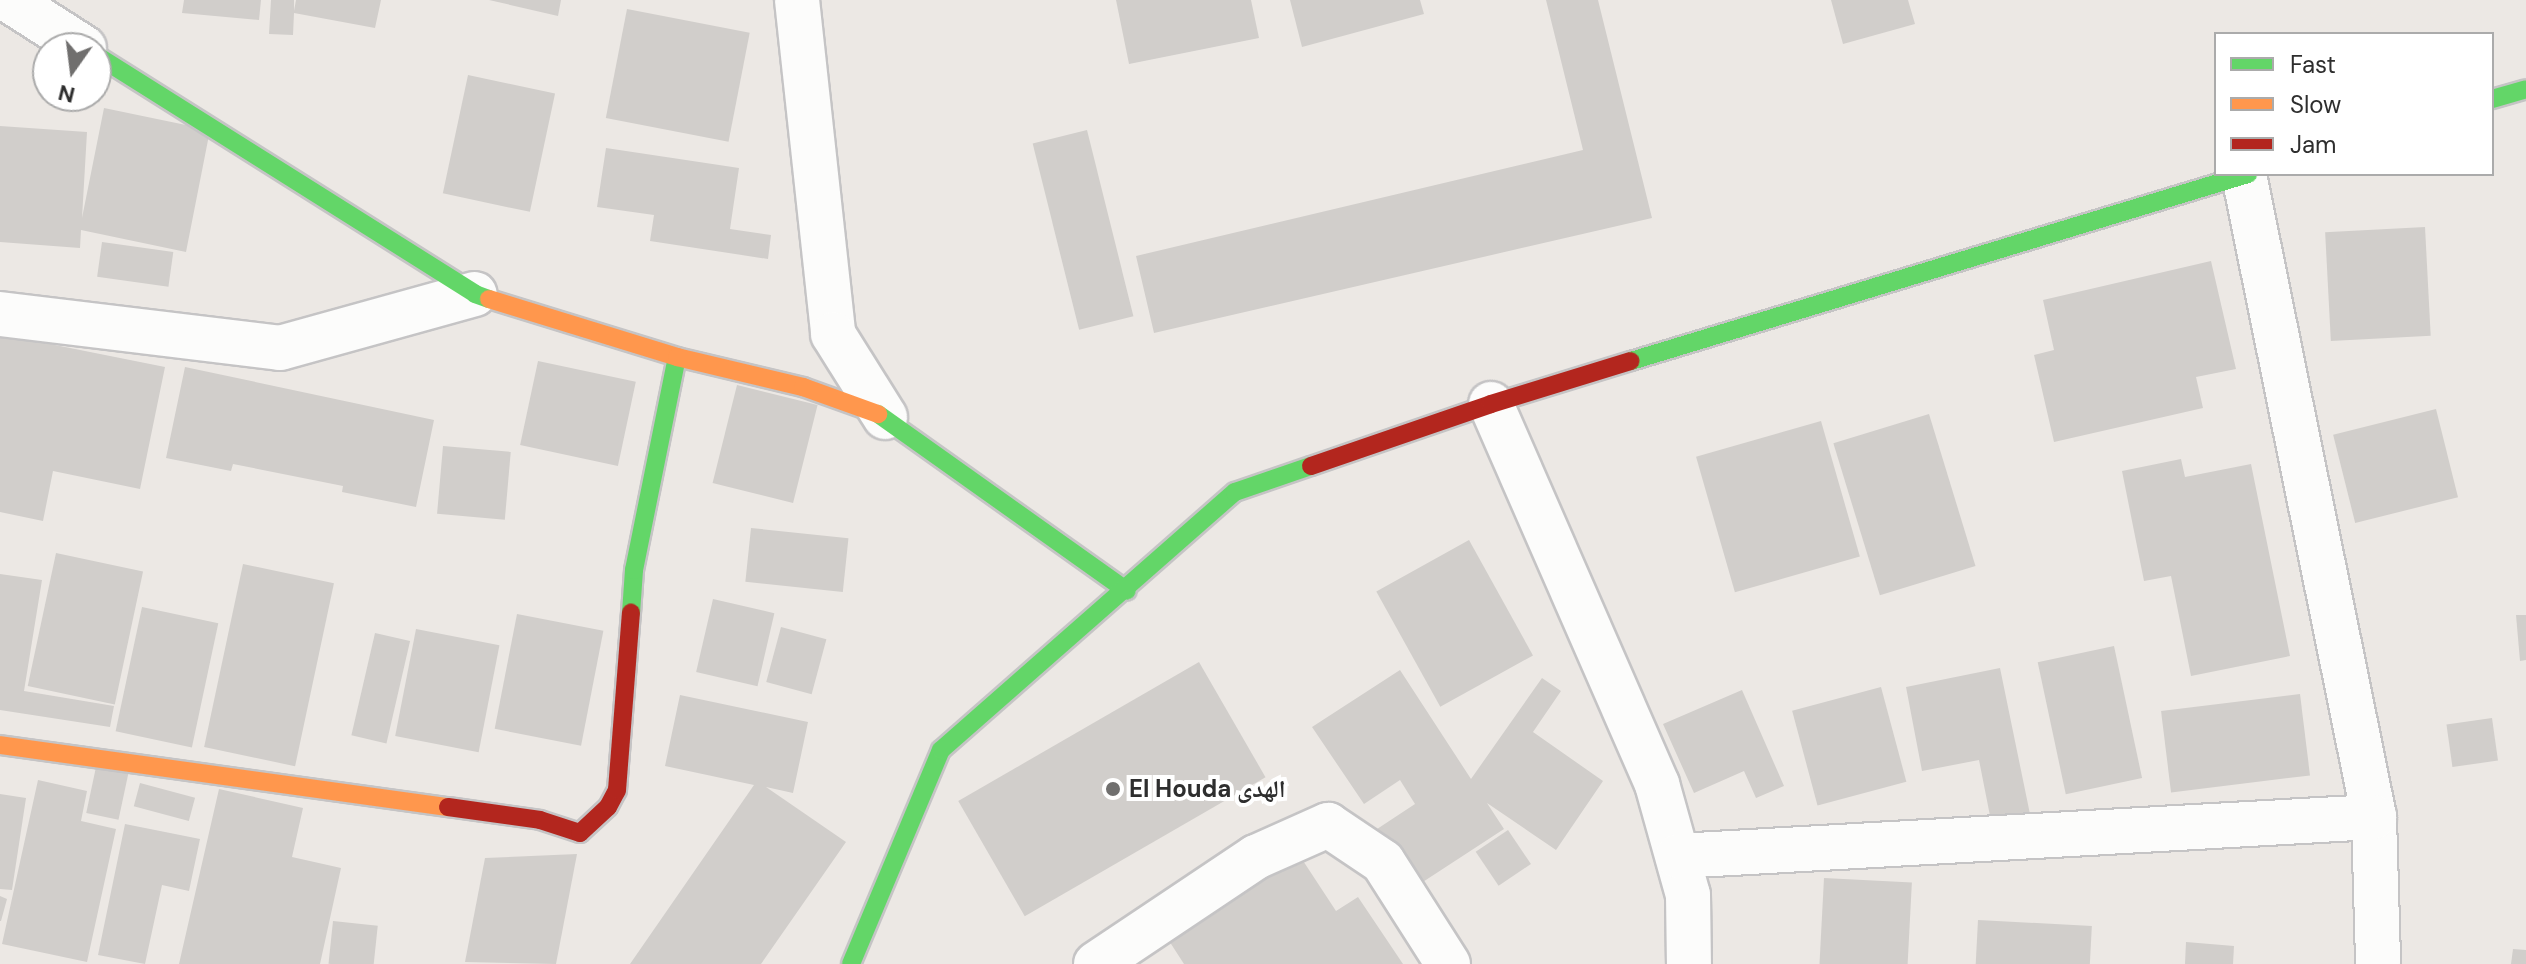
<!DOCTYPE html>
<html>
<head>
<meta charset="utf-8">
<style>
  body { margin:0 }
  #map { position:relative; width:2526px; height:964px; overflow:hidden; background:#ece8e4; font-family:"DM Sans","Noto Naskh Arabic",sans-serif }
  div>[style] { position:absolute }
  .building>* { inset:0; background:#d1cecb; transform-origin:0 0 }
  .roads { filter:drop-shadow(2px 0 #c5c4c5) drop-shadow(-2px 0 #c5c4c5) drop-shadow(0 2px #c5c4c5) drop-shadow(0 -2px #c5c4c5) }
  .street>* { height:44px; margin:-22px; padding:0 22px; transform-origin:22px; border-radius:22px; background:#fcfcfb }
  .fast>* { height:18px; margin:-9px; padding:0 9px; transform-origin:9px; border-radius:9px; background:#63d668 }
  .slow>* { height:18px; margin:-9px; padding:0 9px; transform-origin:9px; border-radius:9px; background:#ff974d }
  .jam>* { height:18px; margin:-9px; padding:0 9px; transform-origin:9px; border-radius:9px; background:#b3261e }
  .dots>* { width:22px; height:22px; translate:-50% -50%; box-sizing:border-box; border:4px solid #fff; border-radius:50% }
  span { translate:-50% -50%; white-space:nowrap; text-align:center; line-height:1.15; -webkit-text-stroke:8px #fff; paint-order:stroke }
  .poi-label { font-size:24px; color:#2e2e2e; font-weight:700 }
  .left { translate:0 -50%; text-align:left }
  .legend { position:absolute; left:2214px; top:32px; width:280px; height:144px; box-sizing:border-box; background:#fff; border:2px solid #ababab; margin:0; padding:10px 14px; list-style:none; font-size:24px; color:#2e2e2e }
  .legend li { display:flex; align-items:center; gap:16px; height:40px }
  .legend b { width:40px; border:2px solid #ababab }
  .north { position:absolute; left:32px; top:32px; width:80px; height:80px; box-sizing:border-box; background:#fff; border:2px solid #ababab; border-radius:50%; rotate:194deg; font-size:22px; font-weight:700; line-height:32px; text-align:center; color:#2e2e2e }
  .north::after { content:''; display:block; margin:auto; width:28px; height:36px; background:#706f6e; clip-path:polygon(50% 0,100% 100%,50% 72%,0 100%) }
</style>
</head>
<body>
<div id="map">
  <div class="building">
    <div style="clip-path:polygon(184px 0,261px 0,259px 20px,182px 13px)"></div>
    <div style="clip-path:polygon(271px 0,294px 0,294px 11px,296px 0,381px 0,375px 28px,294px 13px,293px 35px,269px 34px)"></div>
    <div style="clip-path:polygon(489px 0,561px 0,558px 16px)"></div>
    <div style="clip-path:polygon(1116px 0,1251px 0,1259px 38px,1129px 64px)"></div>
    <div style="clip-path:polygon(1290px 0,1420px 0,1424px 14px,1302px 47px)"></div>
    <div style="clip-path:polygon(1546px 0,1598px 0,1652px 218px,1154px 333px,1136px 256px,1583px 150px)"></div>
    <div style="clip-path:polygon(1831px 0,1908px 0,1915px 24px,1843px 44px)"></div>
    <div style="left:627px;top:9px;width:125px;height:111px;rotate:11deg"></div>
    <div style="left:468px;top:75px;width:89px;height:121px;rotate:12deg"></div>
    <div style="clip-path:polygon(104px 108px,210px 130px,186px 252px,81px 230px,80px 248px,0 242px,0 126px,87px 132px,82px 218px)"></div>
    <div style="left:1087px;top:130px;width:192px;height:56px;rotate:76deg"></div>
    <div style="clip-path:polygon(606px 148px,739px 168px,730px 229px,771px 235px,768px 259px,650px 241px,654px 215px,597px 207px)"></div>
    <div style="left:2425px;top:227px;width:109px;height:100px;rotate:87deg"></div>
    <div style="left:102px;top:242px;width:72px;height:35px;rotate:8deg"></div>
    <div style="clip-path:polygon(2211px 261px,2236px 369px,2196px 377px,2203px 408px,2054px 442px,2034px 355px,2054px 350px,2043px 300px)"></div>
    <div style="clip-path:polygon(0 334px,165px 367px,140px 489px,53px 471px,43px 521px,0 512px)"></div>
    <div style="left:538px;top:361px;width:100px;height:86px;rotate:12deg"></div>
    <div style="clip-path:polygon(185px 367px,434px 420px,416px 507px,342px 492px,343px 486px,233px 464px,231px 471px,166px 458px)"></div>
    <div style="left:737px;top:385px;width:83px;height:101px;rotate:14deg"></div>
    <div style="left:2436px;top:409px;width:91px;height:106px;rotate:76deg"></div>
    <div style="left:1929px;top:414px;width:159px;height:100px;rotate:73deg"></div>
    <div style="left:1821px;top:421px;width:141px;height:130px;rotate:74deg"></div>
    <div style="left:443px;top:446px;width:68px;height:68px;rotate:5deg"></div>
    <div style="clip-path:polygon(2181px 459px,2185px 477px,2251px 464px,2290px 656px,2191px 676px,2171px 576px,2144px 581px,2122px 471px)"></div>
    <div style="left:751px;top:528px;width:98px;height:54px;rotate:6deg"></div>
    <div style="left:1469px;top:540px;width:132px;height:106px;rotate:61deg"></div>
    <div style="left:56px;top:553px;width:89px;height:136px;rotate:12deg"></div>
    <div style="left:243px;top:564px;width:93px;height:187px;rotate:12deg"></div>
    <div style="clip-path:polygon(0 574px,42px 580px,24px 691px,114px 706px,110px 727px,0 710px)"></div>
    <div style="left:713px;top:599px;width:63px;height:75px;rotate:13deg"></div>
    <div style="left:142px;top:607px;width:78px;height:127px;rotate:12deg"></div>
    <div style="left:517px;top:614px;width:88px;height:117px;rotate:11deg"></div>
    <div style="clip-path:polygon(2516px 615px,2526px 615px,2526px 660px,2520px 661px)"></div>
    <div style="left:781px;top:627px;width:47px;height:57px;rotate:15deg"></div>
    <div style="left:416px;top:629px;width:85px;height:109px;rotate:11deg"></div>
    <div style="left:375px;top:633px;width:36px;height:105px;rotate:13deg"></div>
    <div style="left:2114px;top:646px;width:135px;height:78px;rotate:78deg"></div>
    <div style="left:1199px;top:662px;width:133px;height:278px;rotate:60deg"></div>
    <div style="clip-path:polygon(2000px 668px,2031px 819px,1992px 826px,1979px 760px,1922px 771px,1906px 687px)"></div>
    <div style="clip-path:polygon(1400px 670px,1471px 779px,1542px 678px,1561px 691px,1533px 732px,1603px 781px,1556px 850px,1487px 803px,1504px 829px,1409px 891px,1371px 833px,1415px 804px,1400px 780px,1364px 804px,1312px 727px)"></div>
    <div style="left:1881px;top:687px;width:98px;height:92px;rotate:75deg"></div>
    <div style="clip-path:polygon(1742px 690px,1784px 786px,1756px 798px,1744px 771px,1694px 793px,1663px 724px)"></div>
    <div style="left:2300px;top:694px;width:82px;height:140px;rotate:83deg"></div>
    <div style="clip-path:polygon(680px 695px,808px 722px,793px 793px,766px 787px,846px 842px,761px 964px,630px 964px,754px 785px,665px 766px)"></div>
    <div style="left:2492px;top:718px;width:43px;height:46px;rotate:82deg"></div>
    <div style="left:96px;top:767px;width:33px;height:47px;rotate:12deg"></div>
    <div style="clip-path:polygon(38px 780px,87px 791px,81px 821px,116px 829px,87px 962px,2px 944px)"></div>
    <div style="left:140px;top:783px;width:57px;height:24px;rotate:15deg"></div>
    <div style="clip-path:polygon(219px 789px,303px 808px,292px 857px,341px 868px,320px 964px,179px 964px)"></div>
    <div style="clip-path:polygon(0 794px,26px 798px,12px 890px,0 889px)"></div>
    <div style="clip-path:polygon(125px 824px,200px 839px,189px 891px,162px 885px,145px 964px,98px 955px)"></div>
    <div style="left:1508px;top:830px;width:41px;height:39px;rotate:56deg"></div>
    <div style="clip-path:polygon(1294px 847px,1336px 911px,1358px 897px,1403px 964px,1184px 964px,1164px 933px)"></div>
    <div style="clip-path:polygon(577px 854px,556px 964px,465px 962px,485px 858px)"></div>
    <div style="left:1824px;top:878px;width:88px;height:86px;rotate:3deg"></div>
    <div style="clip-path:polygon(0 896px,7px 899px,1px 921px,0 921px)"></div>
    <div style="left:1978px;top:920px;width:114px;height:44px;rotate:3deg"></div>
    <div style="left:333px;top:921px;width:45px;height:43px;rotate:6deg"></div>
    <div style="clip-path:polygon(2186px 942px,2234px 946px,2233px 964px,2185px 964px)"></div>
    <div style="clip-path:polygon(2513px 949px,2526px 950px,2526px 964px,2511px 964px)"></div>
  </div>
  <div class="roads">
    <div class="street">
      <div style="left:9px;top:0;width:89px;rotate:32.6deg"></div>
      <div style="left:797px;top:0;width:336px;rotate:83.8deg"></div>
      <div style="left:833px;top:334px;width:98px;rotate:57.9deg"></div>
      <div style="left:2244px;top:175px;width:655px;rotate:78.55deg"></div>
      <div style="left:2374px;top:817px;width:147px;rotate:88.4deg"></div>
      <div style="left:0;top:314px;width:282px;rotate:6.9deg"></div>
      <div style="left:280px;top:348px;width:202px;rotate:-15.5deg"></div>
      <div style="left:1491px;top:404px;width:415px;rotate:66.4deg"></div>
      <div style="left:1657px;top:784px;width:115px;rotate:74.4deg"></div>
      <div style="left:1688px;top:895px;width:69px;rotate:89.2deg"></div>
      <div style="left:1678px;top:856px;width:697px;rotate:-3.21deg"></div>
      <div style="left:1096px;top:964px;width:192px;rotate:-33.8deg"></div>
      <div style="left:1256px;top:857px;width:79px;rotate:-24deg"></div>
      <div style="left:1328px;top:825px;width:66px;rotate:33.9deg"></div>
      <div style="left:1383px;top:862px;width:121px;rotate:57.5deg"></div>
    </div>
    <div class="fast">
      <div style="left:96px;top:55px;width:448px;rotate:32.2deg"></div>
      <div style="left:475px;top:294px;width:15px;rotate:20deg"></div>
      <div style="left:2492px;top:99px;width:35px;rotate:-16deg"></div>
      <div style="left:1631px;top:361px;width:645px;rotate:-16.86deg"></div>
      <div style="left:878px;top:414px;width:305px;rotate:35.4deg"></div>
      <div style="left:631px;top:613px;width:43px;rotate:-86deg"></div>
      <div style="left:634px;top:570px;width:217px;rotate:-78.6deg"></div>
      <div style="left:851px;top:964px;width:232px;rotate:-67.2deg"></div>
      <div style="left:941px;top:750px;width:391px;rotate:-41.3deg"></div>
      <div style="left:1235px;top:492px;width:80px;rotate:-18.9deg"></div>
    </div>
    <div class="slow">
      <div style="left:489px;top:299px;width:197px;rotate:17.1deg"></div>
      <div style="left:677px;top:357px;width:130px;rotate:13.4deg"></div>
      <div style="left:803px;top:387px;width:80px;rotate:19.8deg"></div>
      <div style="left:0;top:745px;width:452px;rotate:7.9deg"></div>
    </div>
    <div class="jam">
      <div style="left:1311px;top:466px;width:190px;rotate:-19deg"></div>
      <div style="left:1491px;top:404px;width:146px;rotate:-17.1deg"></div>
      <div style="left:448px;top:807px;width:93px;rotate:8deg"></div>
      <div style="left:540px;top:820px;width:42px;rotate:18deg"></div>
      <div style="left:580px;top:833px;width:38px;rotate:-43deg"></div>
      <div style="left:608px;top:807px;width:19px;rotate:-62deg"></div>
      <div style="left:617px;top:790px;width:178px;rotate:-85.5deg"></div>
    </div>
  </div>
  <div class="dots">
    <div style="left:1113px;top:789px;background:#706f6e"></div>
  </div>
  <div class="poi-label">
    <span class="left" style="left:1129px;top:789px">El Houda الهدى</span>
  </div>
  <ul class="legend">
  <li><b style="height:10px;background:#63d668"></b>Fast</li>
  <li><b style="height:10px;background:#ff974d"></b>Slow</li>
  <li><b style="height:10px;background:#b3261e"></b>Jam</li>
  </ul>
  <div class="north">N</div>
</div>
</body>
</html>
